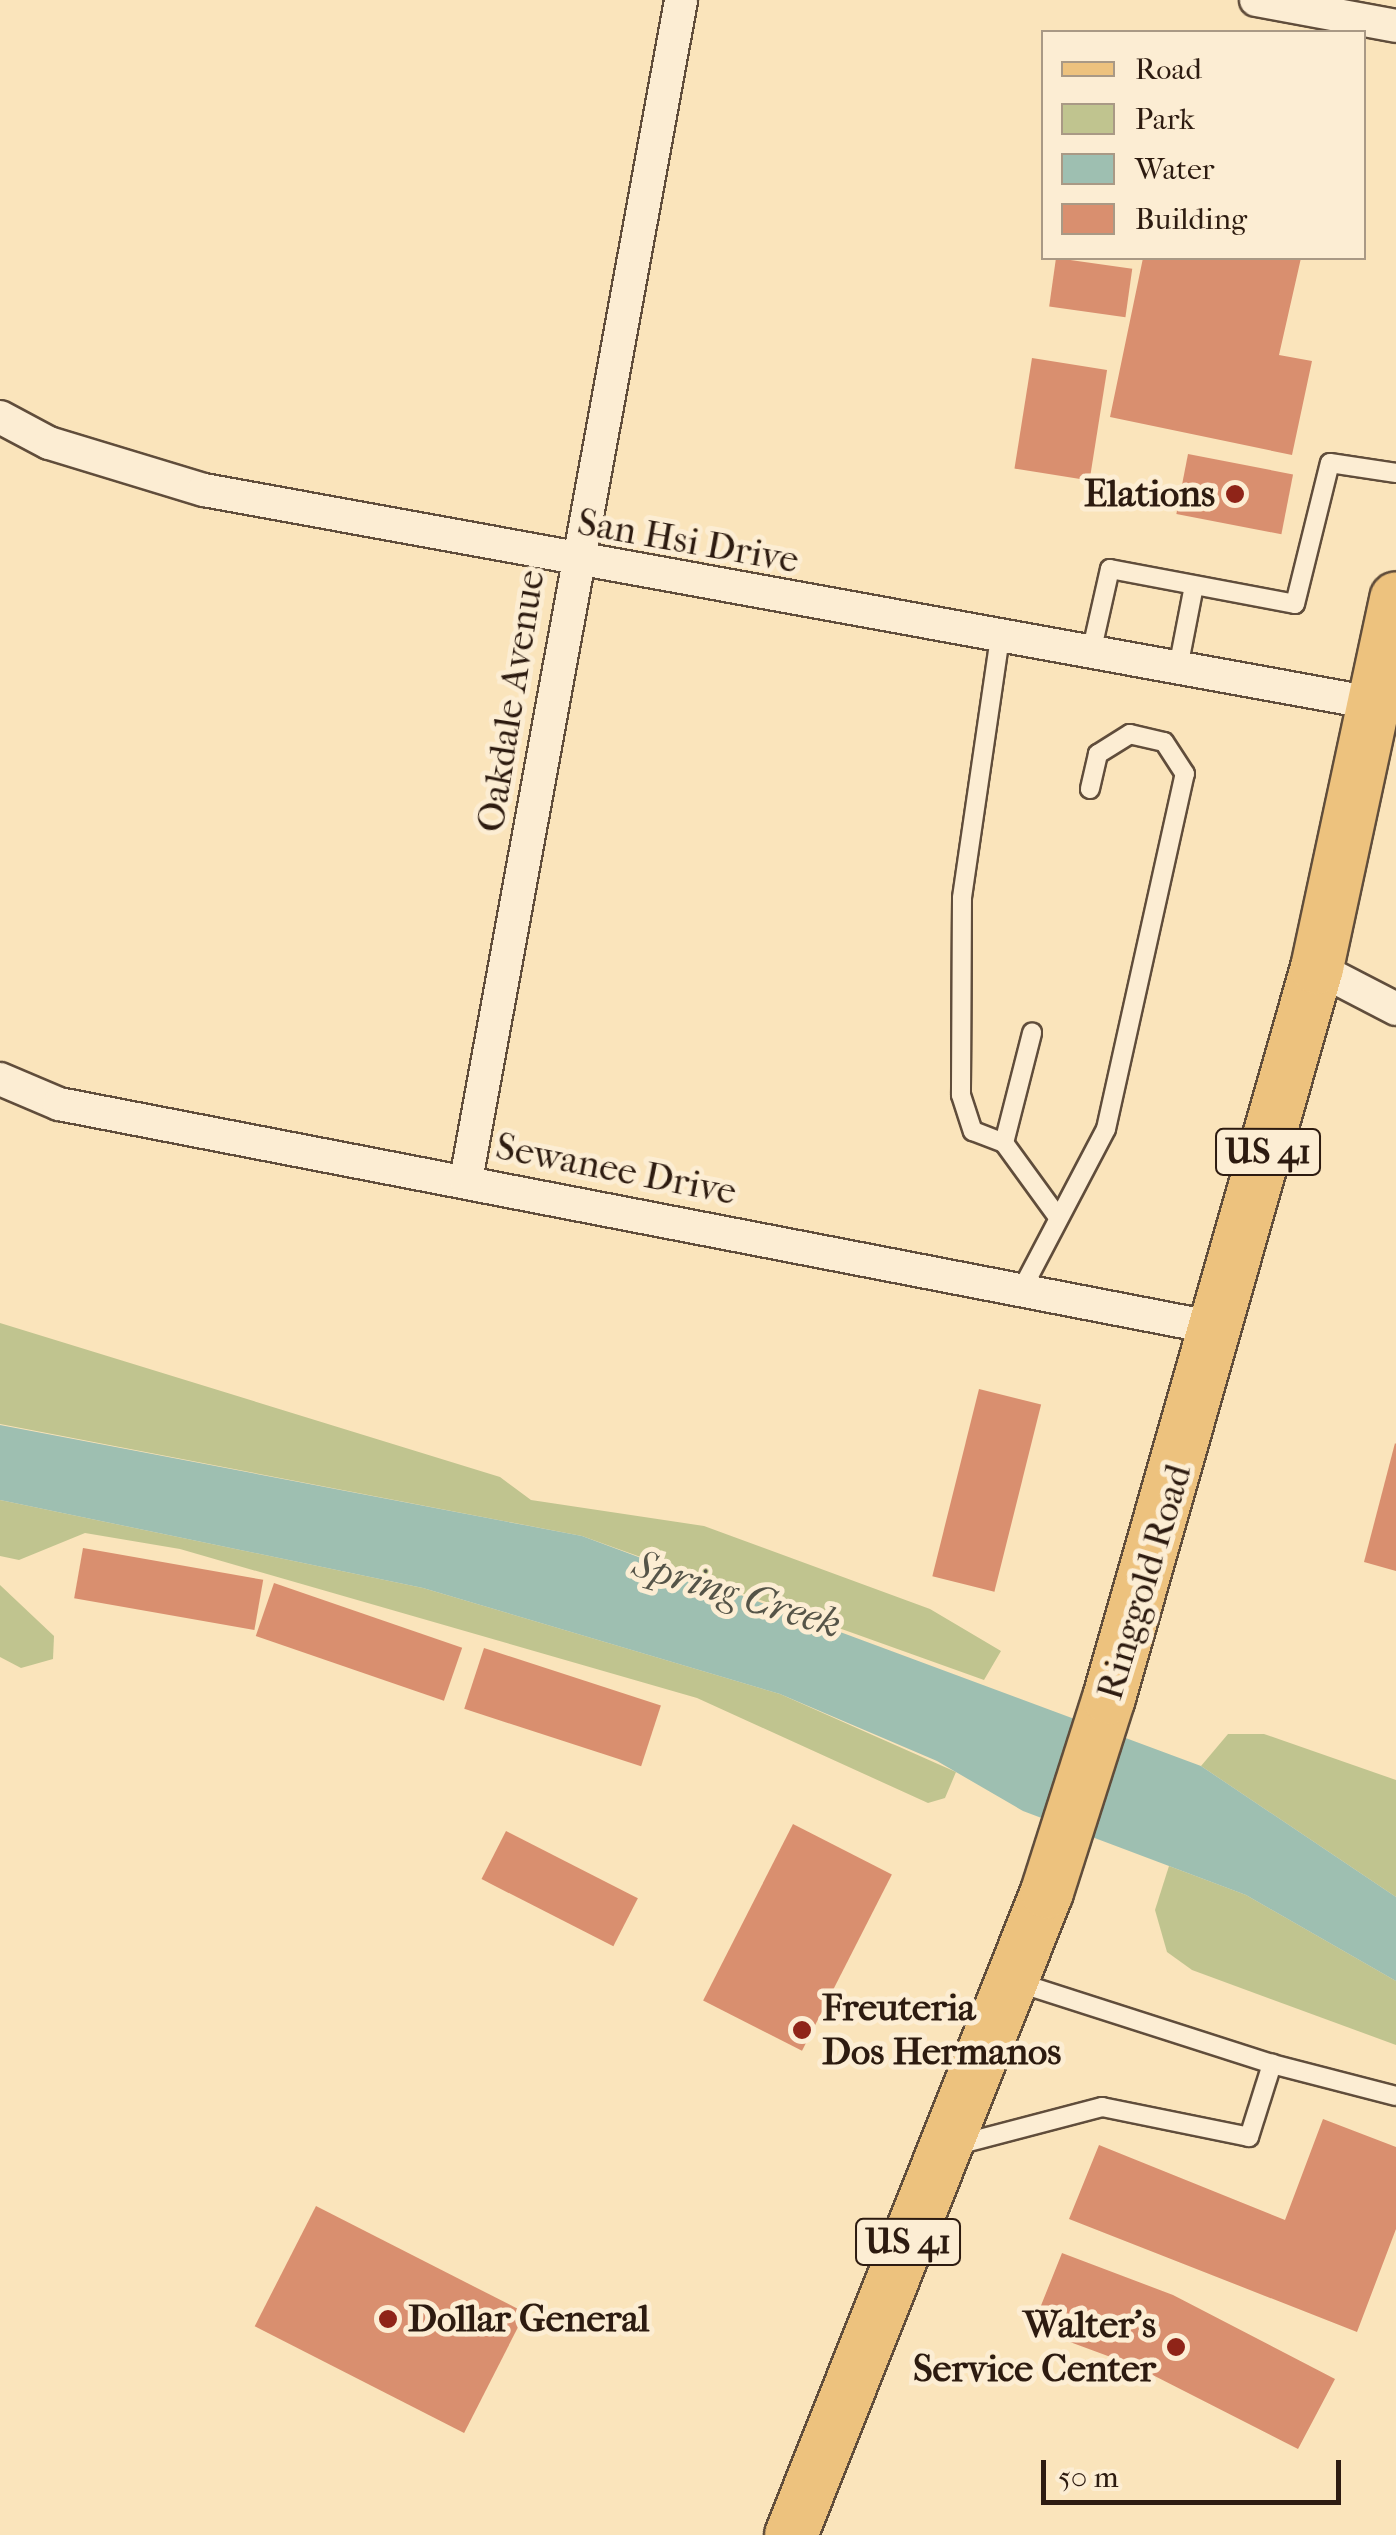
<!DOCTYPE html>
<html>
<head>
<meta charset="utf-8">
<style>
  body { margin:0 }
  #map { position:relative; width:1396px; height:2535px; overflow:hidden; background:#fae4bb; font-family:"IM FELL French Canon",serif }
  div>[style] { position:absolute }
  .green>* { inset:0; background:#c0c48f }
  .water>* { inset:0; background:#9ebfb1 }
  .building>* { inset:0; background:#d98f6f; transform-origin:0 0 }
  .roads { filter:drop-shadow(2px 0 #604d3b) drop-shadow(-2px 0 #604d3b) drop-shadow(0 2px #604d3b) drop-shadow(0 -2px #604d3b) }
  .lane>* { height:18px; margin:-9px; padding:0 9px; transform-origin:9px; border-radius:9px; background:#fcedd3 }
  .street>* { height:32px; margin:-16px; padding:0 16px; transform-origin:16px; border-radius:16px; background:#fcedd3 }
  .primary>* { height:52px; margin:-26px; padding:0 26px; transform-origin:26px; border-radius:26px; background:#edc27e }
  .dots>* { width:28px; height:28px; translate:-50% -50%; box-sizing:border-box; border:5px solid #fcedd3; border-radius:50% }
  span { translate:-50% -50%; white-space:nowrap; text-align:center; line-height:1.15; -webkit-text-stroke:10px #fcedd3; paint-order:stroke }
  .shield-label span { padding:2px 8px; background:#fcedd3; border:2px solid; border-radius:8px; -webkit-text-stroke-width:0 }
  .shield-label { font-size:35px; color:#2d1b10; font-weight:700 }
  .poi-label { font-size:38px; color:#2d1b10; font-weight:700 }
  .right { translate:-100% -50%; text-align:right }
  .left { translate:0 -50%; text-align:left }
  .street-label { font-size:38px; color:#2d1b10 }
  .water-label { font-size:40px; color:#555448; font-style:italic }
  .legend { position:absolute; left:1041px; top:30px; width:325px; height:230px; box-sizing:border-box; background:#fcedd3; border:2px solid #a99985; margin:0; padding:12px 18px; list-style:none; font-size:30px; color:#2d1b10 }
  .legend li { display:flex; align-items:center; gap:20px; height:50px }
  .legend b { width:50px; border:2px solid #a99985 }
  .scale { position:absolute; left:1041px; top:2460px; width:300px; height:45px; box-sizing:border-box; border:5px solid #2d1b10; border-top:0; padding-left:12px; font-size:30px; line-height:35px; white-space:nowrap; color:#2d1b10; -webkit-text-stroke:8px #fcedd3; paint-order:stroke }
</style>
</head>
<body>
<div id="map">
  <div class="green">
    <div style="clip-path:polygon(0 1323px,500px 1477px,531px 1500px,704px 1526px,930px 1609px,1001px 1651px,984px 1680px,582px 1536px,0 1424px)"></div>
    <div style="clip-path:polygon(0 1500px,423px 1588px,780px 1694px,956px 1772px,945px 1798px,928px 1803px,697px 1698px,180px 1549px,85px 1533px,19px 1560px,0 1556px)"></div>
    <div style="clip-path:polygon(0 1585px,54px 1636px,53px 1659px,21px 1668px,0 1657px)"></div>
    <div style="clip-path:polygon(1228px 1734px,1264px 1734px,1396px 1780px,1396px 1897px,1201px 1766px)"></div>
    <div style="clip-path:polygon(1169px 1866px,1246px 1895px,1396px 1981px,1396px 2045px,1192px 1970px,1167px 1952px,1155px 1910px)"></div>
  </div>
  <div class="water">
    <div style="clip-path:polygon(0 1425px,582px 1536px,1201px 1766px,1396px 1897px,1396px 1981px,1246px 1895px,1023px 1811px,937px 1761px,780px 1694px,423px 1588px,0 1500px)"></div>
  </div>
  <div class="building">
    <div style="left:1056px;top:258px;width:77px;height:49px;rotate:8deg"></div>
    <div style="clip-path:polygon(1143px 258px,1301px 258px,1279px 355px,1312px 361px,1292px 455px,1110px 417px)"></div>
    <div style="left:1032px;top:358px;width:76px;height:112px;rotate:9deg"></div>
    <div style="left:1188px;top:454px;width:107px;height:61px;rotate:11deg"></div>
    <div style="left:979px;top:1389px;width:64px;height:193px;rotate:14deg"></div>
    <div style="clip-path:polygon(1395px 1443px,1396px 1444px,1396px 1571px,1364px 1562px)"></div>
    <div style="left:83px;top:1548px;width:183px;height:51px;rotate:10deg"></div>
    <div style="left:274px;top:1583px;width:199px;height:56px;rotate:19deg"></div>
    <div style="left:484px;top:1648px;width:186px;height:64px;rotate:18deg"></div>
    <div style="left:793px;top:1824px;width:111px;height:198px;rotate:27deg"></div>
    <div style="left:506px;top:1831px;width:148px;height:54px;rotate:27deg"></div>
    <div style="clip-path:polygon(1323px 2119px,1396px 2147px,1396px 2229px,1357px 2332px,1069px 2219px,1099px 2145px,1285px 2220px)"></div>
    <div style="left:316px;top:2206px;width:235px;height:135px;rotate:27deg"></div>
    <div style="clip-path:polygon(1062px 2253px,1173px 2295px,1335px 2379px,1298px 2449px,1135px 2366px,1032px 2328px)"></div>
  </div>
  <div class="roads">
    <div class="lane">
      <div style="left:1000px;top:637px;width:264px;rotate:98.3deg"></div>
      <div style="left:962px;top:898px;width:197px;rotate:90.3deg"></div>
      <div style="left:961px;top:1095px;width:38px;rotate:72deg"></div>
      <div style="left:973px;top:1131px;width:33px;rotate:21deg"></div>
      <div style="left:1004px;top:1143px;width:90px;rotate:54deg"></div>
      <div style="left:1091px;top:653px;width:86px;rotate:-77.3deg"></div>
      <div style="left:1110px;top:569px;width:188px;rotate:10.7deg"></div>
      <div style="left:1295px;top:604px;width:145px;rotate:-76.1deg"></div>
      <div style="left:1330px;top:463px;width:67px;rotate:8.6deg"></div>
      <div style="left:1178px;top:668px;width:84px;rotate:-79deg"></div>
      <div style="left:1004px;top:1143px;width:114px;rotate:-75.7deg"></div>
      <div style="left:1022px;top:1289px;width:181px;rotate:-62.3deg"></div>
      <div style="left:1106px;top:1129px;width:364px;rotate:-77.5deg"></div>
      <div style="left:1185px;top:774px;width:38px;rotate:-123deg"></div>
      <div style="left:1164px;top:742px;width:35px;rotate:-167deg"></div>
      <div style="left:1130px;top:734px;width:38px;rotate:148deg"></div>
      <div style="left:1098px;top:754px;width:36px;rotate:103deg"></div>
      <div style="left:1272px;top:2064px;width:128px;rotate:14.5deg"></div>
      <div style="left:957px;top:2145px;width:150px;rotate:-14.7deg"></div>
      <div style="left:1102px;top:2107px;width:150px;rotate:11.5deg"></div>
      <div style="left:1249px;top:2137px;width:77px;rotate:-72.5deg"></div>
      <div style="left:1272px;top:2064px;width:268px;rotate:-162.2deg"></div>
    </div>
    <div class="street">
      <div style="left:1256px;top:0;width:142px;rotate:10.5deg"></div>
      <div style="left:0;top:417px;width:55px;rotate:28deg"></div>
      <div style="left:49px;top:443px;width:162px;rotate:16.9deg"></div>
      <div style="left:204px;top:490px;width:1188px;rotate:10.33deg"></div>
      <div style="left:1317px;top:968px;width:89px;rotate:27.4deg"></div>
      <div style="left:0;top:1079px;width:64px;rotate:23deg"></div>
      <div style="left:59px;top:1104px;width:1184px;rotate:10.96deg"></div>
      <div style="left:466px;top:1180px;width:1199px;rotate:-79.67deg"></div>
    </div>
    <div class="primary">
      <div style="left:791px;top:2535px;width:692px;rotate:-68.29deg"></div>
      <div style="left:1047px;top:1892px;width:204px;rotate:-72.3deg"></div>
      <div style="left:1109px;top:1698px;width:759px;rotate:-74.1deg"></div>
      <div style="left:1317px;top:968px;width:378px;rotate:-77.9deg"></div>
    </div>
  </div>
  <div class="dots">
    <div style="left:1235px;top:494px;background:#8f2418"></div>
    <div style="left:802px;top:2030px;background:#8f2418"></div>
    <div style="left:388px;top:2319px;background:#8f2418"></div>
    <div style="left:1176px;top:2347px;background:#8f2418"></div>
  </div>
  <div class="shield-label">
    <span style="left:1268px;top:1152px">US 41</span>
    <span style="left:908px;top:2242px">US 41</span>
  </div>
  <div class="poi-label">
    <span class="right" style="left:1215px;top:494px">Elations</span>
    <span class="left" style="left:822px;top:2030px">Freuteria<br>Dos Hermanos</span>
    <span class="left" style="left:408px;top:2319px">Dollar General</span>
    <span class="right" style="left:1156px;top:2347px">Walter's<br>Service Center</span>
  </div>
  <div class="street-label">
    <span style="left:688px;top:541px;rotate:10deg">San Hsi Drive</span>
    <span style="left:511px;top:701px;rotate:-81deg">Oakdale Avenue</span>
    <span style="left:616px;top:1169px;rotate:11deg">Sewanee Drive</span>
    <span style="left:1144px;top:1582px;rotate:-73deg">Ringgold Road</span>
  </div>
  <div class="water-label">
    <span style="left:737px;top:1594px;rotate:17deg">Spring Creek</span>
  </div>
  <ul class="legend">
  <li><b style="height:12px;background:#edc27e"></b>Road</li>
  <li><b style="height:28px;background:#c0c48f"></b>Park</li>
  <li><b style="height:28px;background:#9ebfb1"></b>Water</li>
  <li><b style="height:28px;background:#d98f6f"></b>Building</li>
  </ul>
  <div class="scale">50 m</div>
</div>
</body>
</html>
